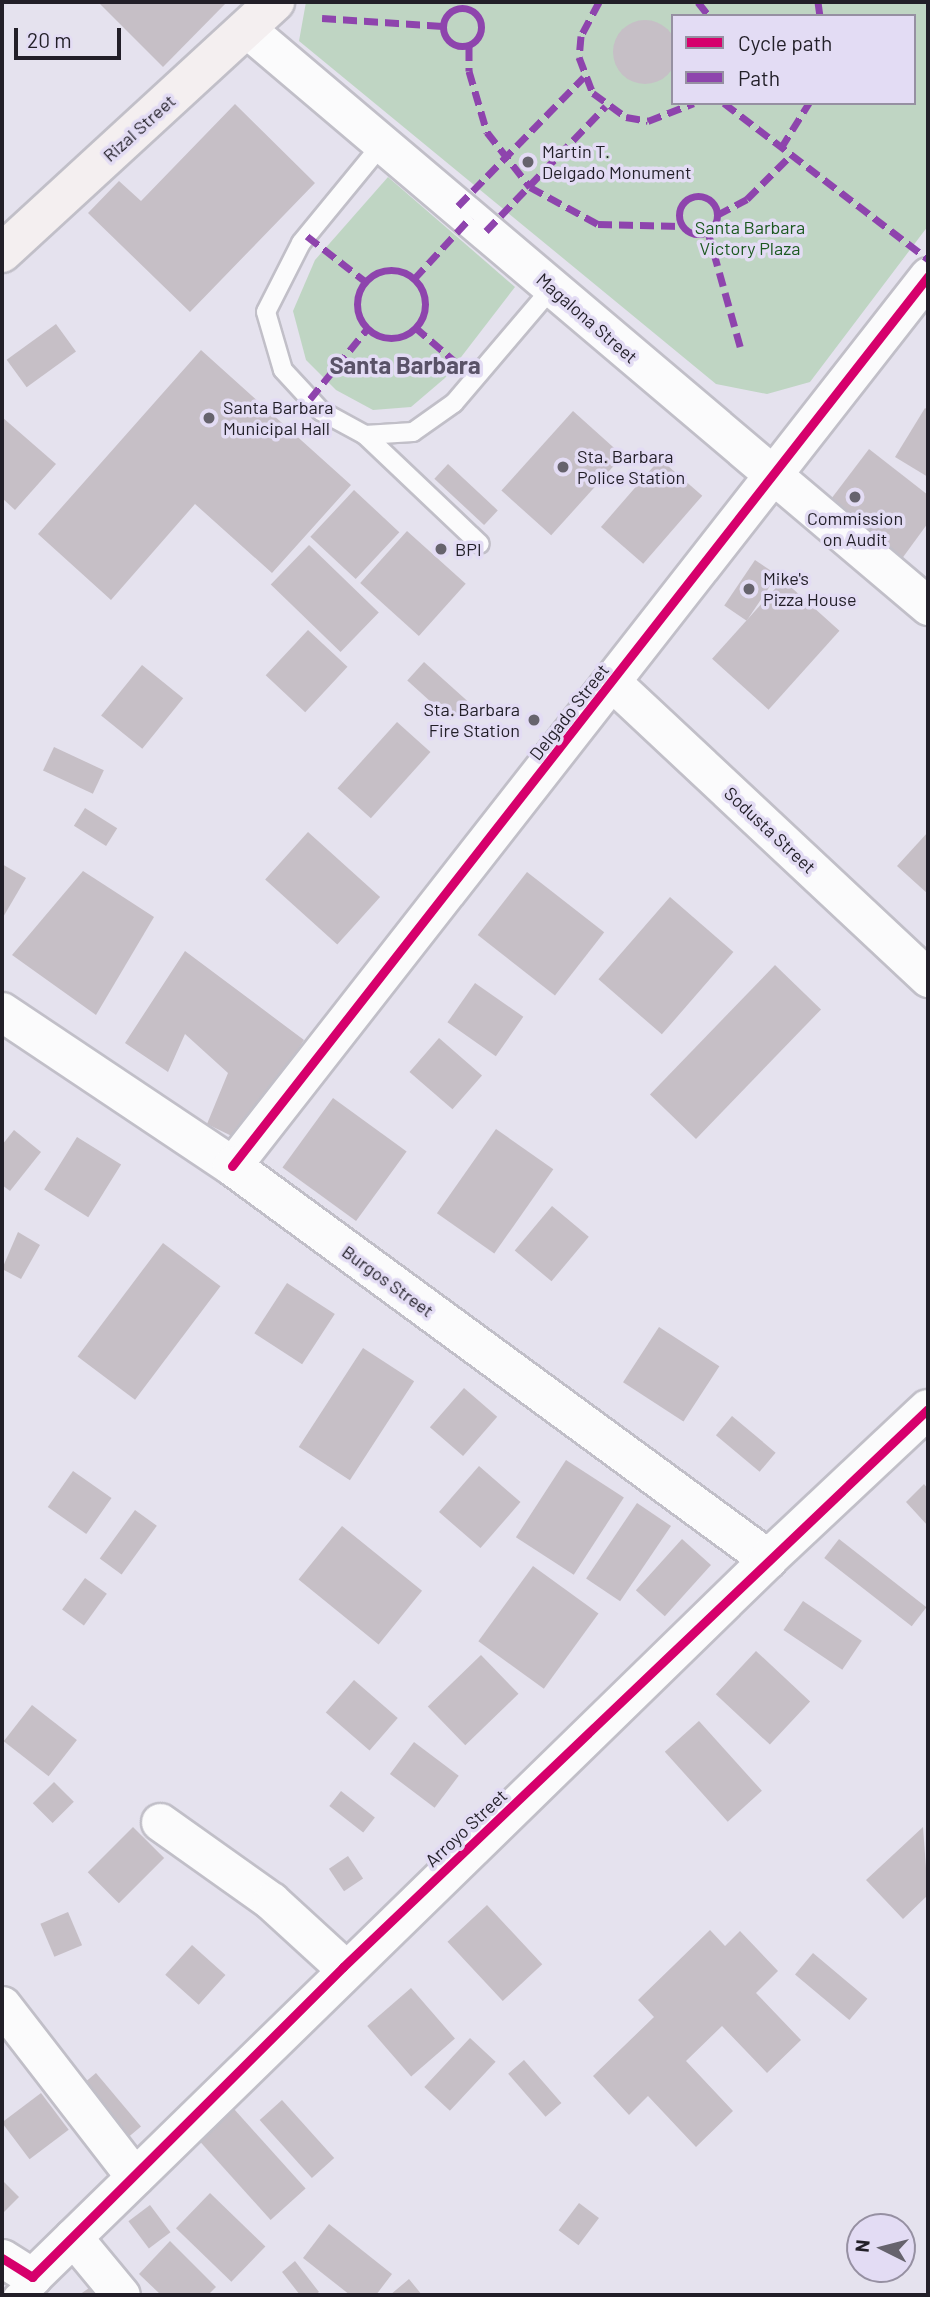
<!DOCTYPE html>
<html>
<head>
<meta charset="utf-8">
<style>
  body { margin:0 }
  #map { position:relative; width:930px; height:2297px; overflow:hidden; background:#e5e2ee; font-family:Barlow,sans-serif }
  div>[style] { position:absolute }
  .green>* { inset:0; background:#bfd5c3 }
  .building>* { inset:0; background:#c6bfc6; transform-origin:0 0 }
  .round { border-radius:50% }
  .roads { filter:drop-shadow(2px 0 #c1bfc8) drop-shadow(-2px 0 #c1bfc8) drop-shadow(0 2px #c1bfc8) drop-shadow(0 -2px #c1bfc8) }
  .service>* { height:18px; margin:-9px; padding:0 9px; transform-origin:9px; border-radius:9px; background:#fbfbfc }
  .minor>* { height:37px; margin:-18.5px; padding:0 18.5px; transform-origin:18.5px; border-radius:18.5px; background:#fbfbfc }
  .tertiary>* { height:38px; margin:-19px; padding:0 19px; transform-origin:19px; border-radius:19px; background:#fbfbfc }
  .primary>* { height:38px; margin:-19px; padding:0 19px; transform-origin:19px; border-radius:19px; background:#f4eff0 }
  .quiet>* { height:7px; margin-top:-3.5px; transform-origin:0; background:repeating-linear-gradient(90deg,#8e44ad 0 14px,transparent 0 21px) }
  .quiet>.ring { margin:-3.5px; padding:0; box-sizing:content-box; background:none; border:7px solid #8e44ad; border-radius:50% }
  .cycleway>* { height:9px; margin:-4.5px; padding:0 4.5px; transform-origin:4.5px; border-radius:4.5px; background:#d6006c }
  .dots>* { width:19px; height:19px; translate:-50% -50%; box-sizing:border-box; border:4px solid #e3dcf4; border-radius:50% }
  span { translate:-50% -50%; white-space:nowrap; text-align:center; line-height:1.15; -webkit-text-stroke:7px #e3dcf4; paint-order:stroke }
  .street-label { font-size:18px; color:#221f28 }
  .poi-label { font-size:18px; color:#221f28 }
  .left { translate:0 -50%; text-align:left }
  .right { translate:-100% -50%; text-align:right }
  .park-label { font-size:18px; color:#1c5921 }
  .district-label { font-size:24px; color:#5a5368; font-weight:700 }
  .frame { position:absolute; inset:0; border:4px solid #221f28; pointer-events:none }
  .legend { position:absolute; left:671px; top:14px; width:245px; height:91px; box-sizing:border-box; background:#e3dcf4; border:2px solid #9690a2; margin:0; padding:9px 12px; list-style:none; font-size:21px; color:#221f28 }
  .legend li { display:flex; align-items:center; gap:14px; height:35px }
  .legend b { width:35px; border:2px solid #9690a2 }
  .north { position:absolute; left:846px; top:2213px; width:70px; height:70px; box-sizing:border-box; background:#e3dcf4; border:2px solid #9690a2; border-radius:50%; rotate:276deg; font-size:19px; font-weight:700; line-height:28px; text-align:center; color:#221f28 }
  .north::after { content:''; display:block; margin:auto; width:24px; height:32px; background:#66636d; clip-path:polygon(50% 0,100% 100%,50% 72%,0 100%) }
  .scale { position:absolute; left:14px; top:28px; width:107px; height:32px; box-sizing:border-box; border:4px solid #221f28; border-top:0; padding-left:9px; font-size:21px; line-height:24px; white-space:nowrap; color:#221f28; -webkit-text-stroke:5px #e3dcf4; paint-order:stroke }
</style>
</head>
<body>
<div id="map">
  <div class="green">
    <div style="clip-path:polygon(evenodd,306px 2px,928px 2px,928px 226px,810px 382px,767px 394px,716px 384px,299px 41px,306px 2px,673px 16px,914px 16px,914px 103px,673px 103px,673px 16px)"></div>
    <div style="clip-path:polygon(388px 177px,515px 287px,445px 378px,411px 407px,373px 410px,336px 390px,306px 360px,293px 311px,315px 260px)"></div>
  </div>
  <div class="building">
    <div style="clip-path:polygon(98px 2px,227px 2px,163px 67px)"></div>
    <div class="round" style="left:613px;top:20px;width:64px;height:64px"></div>
    <div style="clip-path:polygon(235px 104px,315px 183px,190px 312px,88px 213px,119px 181px,141px 201px)"></div>
    <div style="left:56px;top:324px;width:34px;height:61px;rotate:54deg"></div>
    <div style="clip-path:polygon(201px 350px,351px 485px,272px 573px,195px 504px,111px 600px,38px 534px)"></div>
    <div style="clip-path:polygon(925px 408px,928px 410px,928px 477px,895px 457px)"></div>
    <div style="left:573px;top:411px;width:67px;height:107px;rotate:42deg"></div>
    <div style="clip-path:polygon(2px 417px,56px 464px,15px 510px,2px 498px)"></div>
    <div style="clip-path:polygon(869px 449px,928px 495px,928px 523px,901px 560px,828px 503px)"></div>
    <div style="left:660px;top:459px;width:56px;height:90px;rotate:41deg"></div>
    <div style="left:448px;top:464px;width:68px;height:20px;rotate:43deg"></div>
    <div style="left:354px;top:490px;width:62px;height:64px;rotate:43deg"></div>
    <div style="left:407px;top:531px;width:79px;height:70px;rotate:42deg"></div>
    <div style="left:309px;top:545px;width:97px;height:55px;rotate:44deg"></div>
    <div style="left:755px;top:560px;width:27px;height:55px;rotate:34deg"></div>
    <div style="left:783px;top:580px;width:76px;height:106px;rotate:42deg"></div>
    <div style="left:308px;top:630px;width:54px;height:62px;rotate:43deg"></div>
    <div style="left:424px;top:662px;width:58px;height:25px;rotate:42deg"></div>
    <div style="left:142px;top:665px;width:53px;height:65px;rotate:39deg"></div>
    <div style="left:397px;top:722px;width:45px;height:89px;rotate:42deg"></div>
    <div style="left:54px;top:747px;width:55px;height:26px;rotate:25deg"></div>
    <div style="left:85px;top:808px;width:38px;height:21px;rotate:32deg"></div>
    <div style="left:308px;top:832px;width:97px;height:64px;rotate:42deg"></div>
    <div style="clip-path:polygon(928px 832px,928px 894px,897px 866px)"></div>
    <div style="clip-path:polygon(2px 864px,26px 878px,2px 919px)"></div>
    <div style="clip-path:polygon(83px 871px,154px 917px,96px 1015px,12px 955px)"></div>
    <div style="left:527px;top:872px;width:98px;height:80px;rotate:38deg"></div>
    <div style="left:670px;top:897px;width:84px;height:109px;rotate:41deg"></div>
    <div style="clip-path:polygon(185px 951px,304px 1040px,240px 1140px,207px 1124px,228px 1073px,185px 1034px,168px 1072px,125px 1043px)"></div>
    <div style="left:775px;top:965px;width:64px;height:180px;rotate:44deg"></div>
    <div style="left:475px;top:983px;width:59px;height:48px;rotate:35deg"></div>
    <div style="left:439px;top:1038px;width:57px;height:45px;rotate:41deg"></div>
    <div style="left:333px;top:1098px;width:91px;height:86px;rotate:36deg"></div>
    <div style="left:496px;top:1129px;width:70px;height:103px;rotate:35deg"></div>
    <div style="clip-path:polygon(14px 1130px,41px 1152px,10px 1191px,2px 1185px,2px 1145px)"></div>
    <div style="left:77px;top:1137px;width:52px;height:62px;rotate:32deg"></div>
    <div style="left:552px;top:1206px;width:48px;height:58px;rotate:40deg"></div>
    <div style="clip-path:polygon(18px 1232px,40px 1245px,21px 1279px,2px 1269px)"></div>
    <div style="left:163px;top:1243px;width:72px;height:142px;rotate:37deg"></div>
    <div style="left:287px;top:1283px;width:57px;height:60px;rotate:33deg"></div>
    <div style="left:659px;top:1327px;width:72px;height:66px;rotate:33deg"></div>
    <div style="left:363px;top:1348px;width:61px;height:118px;rotate:33deg"></div>
    <div style="left:464px;top:1388px;width:44px;height:52px;rotate:41deg"></div>
    <div style="left:732px;top:1416px;width:57px;height:25px;rotate:40deg"></div>
    <div style="left:566px;top:1460px;width:69px;height:92px;rotate:33deg"></div>
    <div style="left:479px;top:1466px;width:55px;height:61px;rotate:41deg"></div>
    <div style="left:73px;top:1471px;width:47px;height:44px;rotate:35deg"></div>
    <div style="clip-path:polygon(924px 1484px,928px 1489px,928px 1526px,906px 1502px)"></div>
    <div style="left:637px;top:1503px;width:41px;height:91px;rotate:34deg"></div>
    <div style="left:135px;top:1510px;width:27px;height:60px;rotate:36deg"></div>
    <div style="left:342px;top:1526px;width:103px;height:69px;rotate:39deg"></div>
    <div style="left:682px;top:1539px;width:39px;height:69px;rotate:42deg"></div>
    <div style="left:839px;top:1539px;width:111px;height:24px;rotate:38deg"></div>
    <div style="left:533px;top:1566px;width:81px;height:93px;rotate:36deg"></div>
    <div style="left:85px;top:1578px;width:27px;height:39px;rotate:36deg"></div>
    <div style="left:803px;top:1601px;width:71px;height:35px;rotate:34deg"></div>
    <div style="left:756px;top:1651px;width:74px;height:59px;rotate:43deg"></div>
    <div style="left:481px;top:1655px;width:54px;height:74px;rotate:46deg"></div>
    <div style="left:354px;top:1680px;width:58px;height:43px;rotate:41deg"></div>
    <div style="left:32px;top:1705px;width:57px;height:46px;rotate:38deg"></div>
    <div style="left:699px;top:1721px;width:94px;height:46px;rotate:48deg"></div>
    <div style="left:414px;top:1742px;width:56px;height:40px;rotate:37deg"></div>
    <div style="left:54px;top:1782px;width:28px;height:30px;rotate:45deg"></div>
    <div style="left:341px;top:1791px;width:43px;height:19px;rotate:38deg"></div>
    <div style="left:133px;top:1827px;width:44px;height:64px;rotate:45deg"></div>
    <div style="clip-path:polygon(923px 1827px,928px 1895px,903px 1919px,866px 1880px)"></div>
    <div style="left:348px;top:1856px;width:27px;height:23px;rotate:56deg"></div>
    <div style="left:487px;top:1905px;width:81px;height:54px;rotate:47deg"></div>
    <div style="left:68px;top:1912px;width:36px;height:30px;rotate:67deg"></div>
    <div style="clip-path:polygon(710px 1930px,725px 1946px,740px 1931px,778px 1971px,756px 1993px,801px 2040px,767px 2073px,722px 2026px,686px 2061px,733px 2111px,696px 2147px,648px 2096px,629px 2115px,593px 2076px,654px 2017px,638px 2000px)"></div>
    <div style="left:192px;top:1945px;width:45px;height:40px;rotate:42deg"></div>
    <div style="left:813px;top:1953px;width:71px;height:28px;rotate:40deg"></div>
    <div style="left:411px;top:1988px;width:67px;height:58px;rotate:49deg"></div>
    <div style="left:470px;top:2038px;width:35px;height:67px;rotate:43deg"></div>
    <div style="left:524px;top:2060px;width:57px;height:21px;rotate:49deg"></div>
    <div style="left:96px;top:2073px;width:70px;height:21px;rotate:50deg"></div>
    <div style="left:41px;top:2093px;width:46px;height:49px;rotate:53deg"></div>
    <div style="left:282px;top:2100px;width:78px;height:30px;rotate:48deg"></div>
    <div style="left:234px;top:2109px;width:107px;height:47px;rotate:48deg"></div>
    <div style="clip-path:polygon(2px 2180px,19px 2197px,2px 2214px)"></div>
    <div style="left:210px;top:2193px;width:77px;height:49px;rotate:44deg"></div>
    <div style="left:579px;top:2203px;width:25px;height:34px;rotate:37deg"></div>
    <div style="left:150px;top:2205px;width:34px;height:27px;rotate:53deg"></div>
    <div style="clip-path:polygon(329px 2224px,392px 2274px,376px 2295px,350px 2295px,303px 2258px)"></div>
    <div style="clip-path:polygon(170px 2241px,216px 2287px,208px 2295px,161px 2295px,139px 2274px)"></div>
    <div style="clip-path:polygon(295px 2261px,319px 2292px,315px 2295px,300px 2295px,282px 2272px)"></div>
    <div style="clip-path:polygon(409px 2279px,422px 2295px,390px 2295px)"></div>
    <div style="clip-path:polygon(92px 2286px,98px 2295px,79px 2295px)"></div>
  </div>
  <div class="roads">
    <div class="service">
      <div style="left:383px;top:143px;width:129px;rotate:129.4deg"></div>
      <div style="left:301px;top:243px;width:77px;rotate:116.9deg"></div>
      <div style="left:266px;top:312px;width:60px;rotate:73.7deg"></div>
      <div style="left:283px;top:370px;width:56px;rotate:47.2deg"></div>
      <div style="left:321px;top:411px;width:50px;rotate:28.6deg"></div>
      <div style="left:365px;top:435px;width:48px;rotate:-3.6deg"></div>
      <div style="left:413px;top:432px;width:50px;rotate:-35.3deg"></div>
      <div style="left:454px;top:403px;width:151px;rotate:-49.6deg"></div>
      <div style="left:365px;top:435px;width:158px;rotate:43.5deg"></div>
      <div style="left:13px;top:2295px;width:26px;rotate:-43deg"></div>
    </div>
    <div class="minor">
      <div style="left:247px;top:29px;width:893px;rotate:40.27deg"></div>
      <div style="left:613px;top:683px;width:432px;rotate:43.1deg"></div>
      <div style="left:232px;top:1166px;width:1130px;rotate:-51.97deg"></div>
      <div style="left:160px;top:1822px;width:136px;rotate:35.4deg"></div>
      <div style="left:271px;top:1901px;width:98px;rotate:42.5deg"></div>
      <div style="left:2px;top:2005px;width:217px;rotate:52.3deg"></div>
      <div style="left:73px;top:2237px;width:75px;rotate:50.4deg"></div>
      <div style="left:2px;top:2258px;width:36px;rotate:32deg"></div>
      <div style="left:32px;top:2277px;width:1028px;rotate:-44.29deg"></div>
    </div>
    <div class="tertiary">
      <div style="left:2px;top:1012px;width:277px;rotate:33.8deg"></div>
      <div style="left:232px;top:1166px;width:665px;rotate:36.25deg"></div>
      <div style="left:768px;top:1559px;width:219px;rotate:-43.2deg"></div>
    </div>
    <div class="primary">
      <div style="left:2px;top:253px;width:371px;rotate:-42.6deg"></div>
    </div>
  </div>
  <div class="quiet">
    <div style="left:599px;top:2px;width:38px;rotate:118deg"></div>
    <div style="left:581px;top:36px;width:21px;rotate:95deg"></div>
    <div style="left:579px;top:57px;width:39px;rotate:69deg"></div>
    <div style="left:593px;top:93px;width:41px;rotate:36deg"></div>
    <div style="left:626px;top:117px;width:22px;rotate:10deg"></div>
    <div style="left:648px;top:121px;width:49px;rotate:-21.4deg"></div>
    <div style="left:698px;top:2px;width:18px;rotate:52deg"></div>
    <div style="left:818px;top:2px;width:14px;rotate:82deg"></div>
    <div class="ring" style="left:443px;top:8px;width:31px;height:31px"></div>
    <div style="left:322px;top:18px;width:121px;rotate:3.8deg"></div>
    <div style="left:469px;top:46px;width:25px;rotate:90deg"></div>
    <div style="left:469px;top:71px;width:64px;rotate:73.6deg"></div>
    <div style="left:487px;top:132px;width:70px;rotate:52deg"></div>
    <div style="left:530px;top:187px;width:77px;rotate:28.6deg"></div>
    <div style="left:598px;top:224px;width:83px;rotate:1.4deg"></div>
    <div style="left:724px;top:103px;width:257px;rotate:37.4deg"></div>
    <div style="left:781px;top:148px;width:53px;rotate:-58.1deg"></div>
    <div class="ring" style="left:679px;top:196px;width:31px;height:31px"></div>
    <div style="left:458px;top:206px;width:180px;rotate:-45.7deg"></div>
    <div style="left:717px;top:215px;width:34px;rotate:-28deg"></div>
    <div style="left:747px;top:199px;width:62px;rotate:-45deg"></div>
    <div style="left:486px;top:231px;width:173px;rotate:-46.2deg"></div>
    <div style="left:708px;top:232px;width:126px;rotate:74.3deg"></div>
    <div style="left:307px;top:236px;width:75px;rotate:37.9deg"></div>
    <div class="ring" style="left:357px;top:270px;width:61px;height:61px"></div>
    <div style="left:414px;top:279px;width:84px;rotate:-47.4deg"></div>
    <div style="left:415px;top:327px;width:55px;rotate:40.6deg"></div>
    <div style="left:310px;top:399px;width:92px;rotate:-50.8deg"></div>
  </div>
  <div class="cycleway">
    <div style="left:232px;top:1166px;width:1130px;rotate:-51.97deg"></div>
    <div style="left:2px;top:2258px;width:36px;rotate:32deg"></div>
    <div style="left:32px;top:2277px;width:439px;rotate:-44.9deg"></div>
    <div style="left:343px;top:1967px;width:808px;rotate:-43.65deg"></div>
  </div>
  <div class="dots">
    <div style="left:528px;top:162px;background:#66636d"></div>
    <div style="left:209px;top:418px;background:#66636d"></div>
    <div style="left:563px;top:467px;background:#66636d"></div>
    <div style="left:855px;top:497px;background:#66636d"></div>
    <div style="left:441px;top:549px;background:#66636d"></div>
    <div style="left:749px;top:589px;background:#66636d"></div>
    <div style="left:534px;top:720px;background:#66636d"></div>
  </div>
  <div class="street-label">
    <span style="left:139px;top:128px;rotate:-42deg">Rizal Street</span>
    <span style="left:587px;top:318px;rotate:41deg">Magalona Street</span>
    <span style="left:569px;top:712px;rotate:-52deg">Delgado Street</span>
    <span style="left:770px;top:830px;rotate:43deg">Sodusta Street</span>
    <span style="left:388px;top:1281px;rotate:36deg">Burgos Street</span>
    <span style="left:466px;top:1828px;rotate:-43deg">Arroyo Street</span>
  </div>
  <div class="poi-label">
    <span class="left" style="left:542px;top:162px">Martin T.<br>Delgado Monument</span>
    <span class="left" style="left:223px;top:418px">Santa Barbara<br>Municipal Hall</span>
    <span class="left" style="left:577px;top:467px">Sta. Barbara<br>Police Station</span>
    <span style="left:855px;top:529px">Commission<br>on Audit</span>
    <span class="left" style="left:455px;top:549px">BPI</span>
    <span class="left" style="left:763px;top:589px">Mike's<br>Pizza House</span>
    <span class="right" style="left:520px;top:720px">Sta. Barbara<br>Fire Station</span>
  </div>
  <div class="park-label">
    <span style="left:750px;top:238px">Santa Barbara<br>Victory Plaza</span>
  </div>
  <div class="district-label">
    <span style="left:405px;top:365px">Santa Barbara</span>
  </div>
  <div class="frame"></div>
  <ul class="legend">
  <li><b style="height:9px;background:#d6006c"></b>Cycle path</li>
  <li><b style="height:9px;background:#8e44ad"></b>Path</li>
  </ul>
  <div class="north">N</div>
  <div class="scale">20 m</div>
</div>
</body>
</html>
